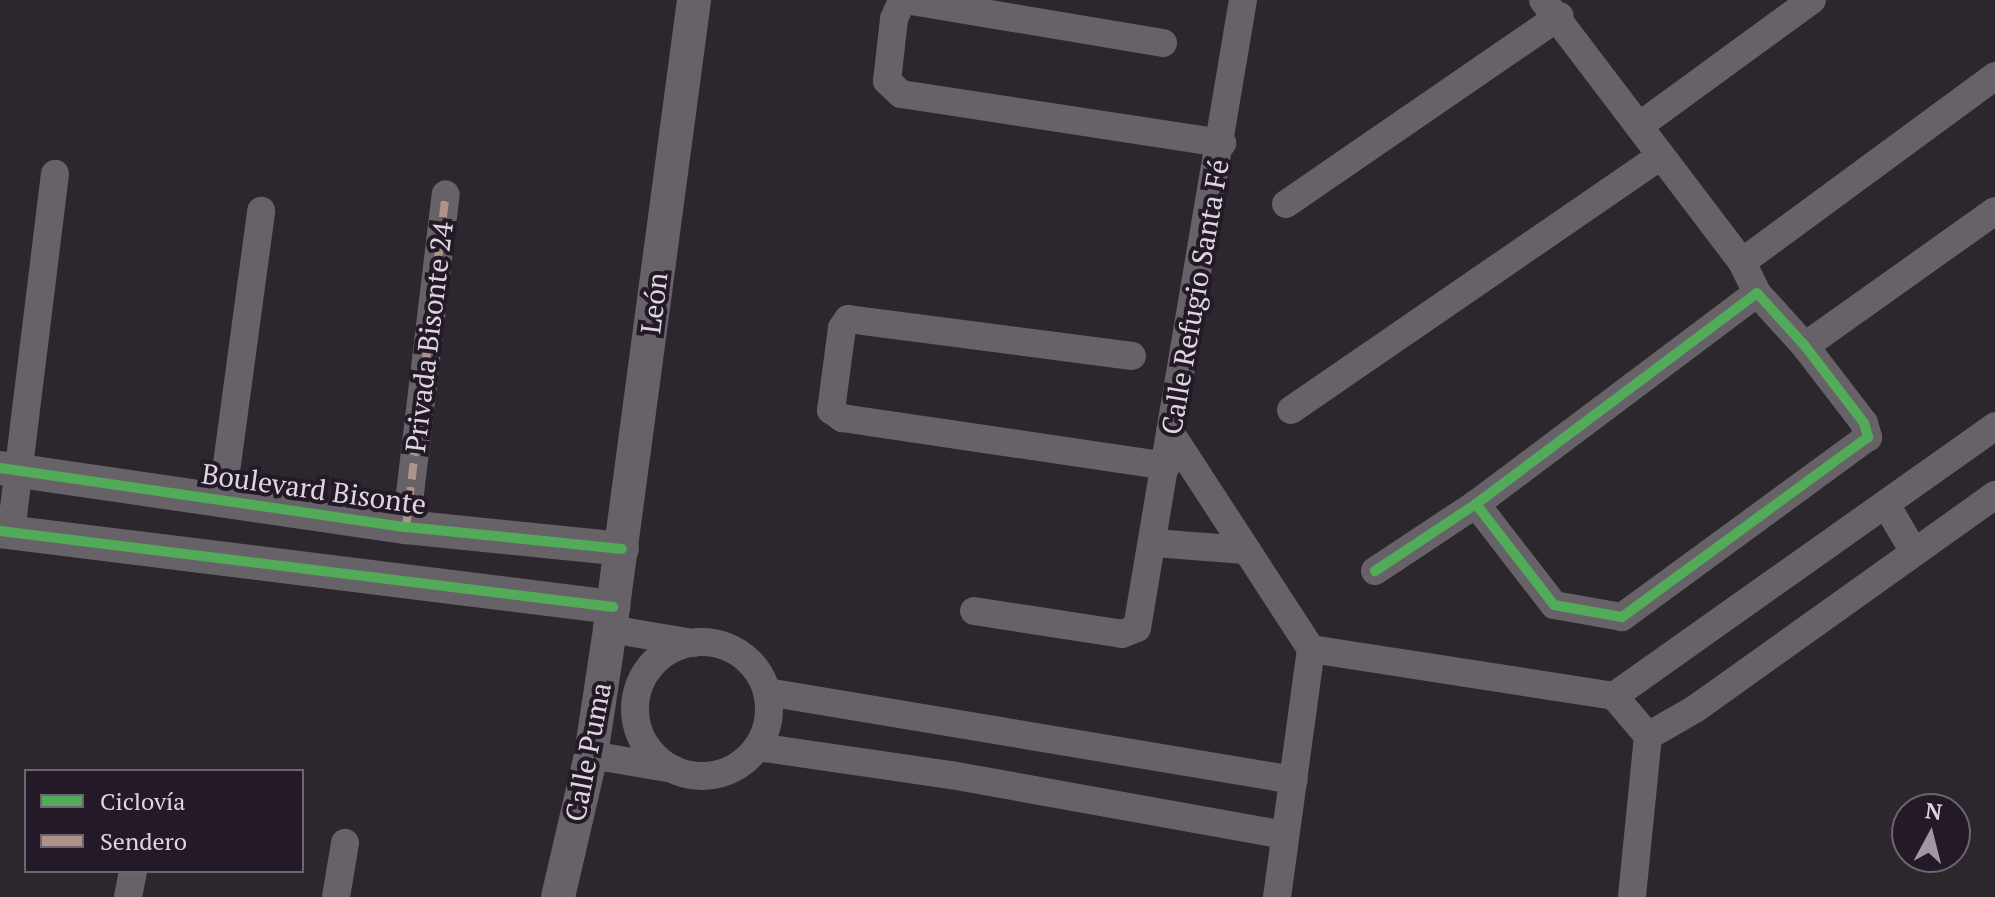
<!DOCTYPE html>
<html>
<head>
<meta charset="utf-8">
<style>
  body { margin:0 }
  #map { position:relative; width:1995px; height:897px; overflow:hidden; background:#2c262d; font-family:"PT Serif",serif }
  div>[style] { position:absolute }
  .minor>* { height:28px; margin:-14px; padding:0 14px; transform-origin:14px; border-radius:14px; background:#676268 }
  .minor>.ring { margin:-14px; padding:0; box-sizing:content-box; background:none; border:28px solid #676268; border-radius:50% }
  .tertiary>* { height:34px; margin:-17px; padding:0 17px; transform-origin:17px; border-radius:17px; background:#676268 }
  .quiet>* { height:8px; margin-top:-4px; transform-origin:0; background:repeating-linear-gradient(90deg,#af9288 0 16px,transparent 0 24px) }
  .cycleway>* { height:10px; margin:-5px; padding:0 5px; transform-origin:5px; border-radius:5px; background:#51ab58 }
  span { translate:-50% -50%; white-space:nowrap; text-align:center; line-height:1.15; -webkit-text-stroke:8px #241926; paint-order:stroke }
  .street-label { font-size:28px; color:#ddd6df }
  .legend { position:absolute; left:24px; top:769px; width:280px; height:104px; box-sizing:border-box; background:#241926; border:2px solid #6e6570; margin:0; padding:10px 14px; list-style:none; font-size:24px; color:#ddd6df }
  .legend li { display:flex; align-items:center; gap:16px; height:40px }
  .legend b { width:40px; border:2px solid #6e6570 }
  .north { position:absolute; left:1891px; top:793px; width:80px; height:80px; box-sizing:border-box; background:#241926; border:2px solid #6e6570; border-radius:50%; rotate:7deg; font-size:22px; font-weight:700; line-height:32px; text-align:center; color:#ddd6df }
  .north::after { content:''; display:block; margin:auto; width:28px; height:36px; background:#9f98a1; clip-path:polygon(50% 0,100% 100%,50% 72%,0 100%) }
</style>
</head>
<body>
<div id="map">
  <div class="minor">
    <div style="left:1543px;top:0;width:329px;rotate:52.8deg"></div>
    <div style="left:1742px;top:262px;width:34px;rotate:64deg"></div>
    <div style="left:1163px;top:43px;width:255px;rotate:-170.5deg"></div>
    <div style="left:911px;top:1px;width:10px;rotate:169deg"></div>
    <div style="left:901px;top:3px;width:17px;rotate:114deg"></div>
    <div style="left:894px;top:19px;width:62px;rotate:96.4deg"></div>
    <div style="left:887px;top:81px;width:19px;rotate:43deg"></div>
    <div style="left:901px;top:94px;width:325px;rotate:8.7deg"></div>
    <div style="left:1639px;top:126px;width:214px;rotate:-36.1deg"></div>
    <div style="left:1286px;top:204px;width:332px;rotate:-34.5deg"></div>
    <div style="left:1742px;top:262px;width:314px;rotate:-36.3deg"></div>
    <div style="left:1805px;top:346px;width:233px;rotate:-35.4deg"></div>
    <div style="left:1132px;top:356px;width:286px;rotate:-172.6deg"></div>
    <div style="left:848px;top:319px;width:11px;rotate:124deg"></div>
    <div style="left:842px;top:328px;width:83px;rotate:97.6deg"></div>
    <div style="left:831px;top:410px;width:14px;rotate:36deg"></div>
    <div style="left:842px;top:418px;width:328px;rotate:8.4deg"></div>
    <div style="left:1291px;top:410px;width:448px;rotate:-34.5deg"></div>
    <div style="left:1170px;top:432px;width:259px;rotate:57deg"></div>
    <div style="left:1311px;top:649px;width:250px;rotate:97.8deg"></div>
    <div style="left:222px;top:501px;width:293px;rotate:-82.3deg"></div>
    <div style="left:1887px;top:506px;width:53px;rotate:59.6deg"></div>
    <div style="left:406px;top:527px;width:335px;rotate:-83.2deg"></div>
    <div style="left:11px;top:532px;width:361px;rotate:-83deg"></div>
    <div style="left:1154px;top:543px;width:91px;rotate:4.4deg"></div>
    <div style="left:1375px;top:571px;width:121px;rotate:-33.6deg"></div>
    <div style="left:1476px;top:504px;width:351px;rotate:-36.9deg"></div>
    <div style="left:1757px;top:293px;width:72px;rotate:47.8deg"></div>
    <div style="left:1805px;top:346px;width:97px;rotate:52.5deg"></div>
    <div style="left:1864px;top:423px;width:15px;rotate:74deg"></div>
    <div style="left:1868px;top:437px;width:305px;rotate:143.8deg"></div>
    <div style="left:1622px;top:617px;width:69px;rotate:-170deg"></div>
    <div style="left:1554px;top:605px;width:128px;rotate:-127.7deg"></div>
    <div style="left:974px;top:611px;width:150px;rotate:8.8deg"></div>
    <div style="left:1122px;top:634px;width:16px;rotate:-22deg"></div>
    <div style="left:1137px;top:628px;width:637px;rotate:-80.42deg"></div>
    <div style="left:610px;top:629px;width:84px;rotate:9.6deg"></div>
    <div class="ring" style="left:635px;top:642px;width:106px;height:106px"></div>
    <div style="left:1311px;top:649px;width:307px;rotate:8.8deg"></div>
    <div style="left:1614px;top:696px;width:52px;rotate:49.6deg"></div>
    <div style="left:1648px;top:736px;width:162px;rotate:95.7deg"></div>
    <div style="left:767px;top:692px;width:534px;rotate:9.48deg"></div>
    <div style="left:1614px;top:696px;width:467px;rotate:-35.3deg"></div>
    <div style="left:1648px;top:736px;width:54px;rotate:-29.9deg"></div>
    <div style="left:1695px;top:709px;width:369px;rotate:-35.5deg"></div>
    <div style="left:758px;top:747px;width:195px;rotate:8.3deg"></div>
    <div style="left:951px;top:775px;width:338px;rotate:10.2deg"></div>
    <div style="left:591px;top:755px;width:83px;rotate:9.7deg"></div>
    <div style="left:128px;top:897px;width:26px;rotate:-79deg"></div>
    <div style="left:336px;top:897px;width:55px;rotate:-80.5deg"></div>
  </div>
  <div class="tertiary">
    <div style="left:0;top:468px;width:410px;rotate:8.3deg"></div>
    <div style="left:406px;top:527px;width:217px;rotate:5.8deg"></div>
    <div style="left:0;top:531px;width:618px;rotate:7.07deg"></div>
    <div style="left:558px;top:897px;width:146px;rotate:-76.9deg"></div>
    <div style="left:591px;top:755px;width:127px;rotate:-81.4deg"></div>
    <div style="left:610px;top:629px;width:635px;rotate:-82.39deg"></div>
  </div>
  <div class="quiet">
    <div style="left:406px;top:527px;width:335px;rotate:-83.2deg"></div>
  </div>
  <div class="cycleway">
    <div style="left:0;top:468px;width:410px;rotate:8.3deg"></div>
    <div style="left:406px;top:527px;width:217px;rotate:5.8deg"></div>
    <div style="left:0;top:531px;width:618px;rotate:7.07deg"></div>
    <div style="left:1375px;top:571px;width:121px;rotate:-33.6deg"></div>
    <div style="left:1476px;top:504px;width:351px;rotate:-36.9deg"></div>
    <div style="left:1757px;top:293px;width:72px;rotate:47.8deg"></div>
    <div style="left:1805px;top:346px;width:97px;rotate:52.5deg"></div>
    <div style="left:1864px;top:423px;width:15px;rotate:74deg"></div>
    <div style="left:1868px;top:437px;width:305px;rotate:143.8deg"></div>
    <div style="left:1622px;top:617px;width:69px;rotate:-170deg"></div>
    <div style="left:1554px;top:605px;width:128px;rotate:-127.7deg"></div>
  </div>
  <div class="street-label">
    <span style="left:1195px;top:297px;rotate:-80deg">Calle Refugio Santa Fé</span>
    <span style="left:654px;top:303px;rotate:-83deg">León</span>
    <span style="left:429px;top:337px;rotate:-83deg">Privada Bisonte 24</span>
    <span style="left:314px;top:489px;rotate:8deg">Boulevard Bisonte</span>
    <span style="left:588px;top:752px;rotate:-79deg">Calle Puma</span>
  </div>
  <ul class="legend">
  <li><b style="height:10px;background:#51ab58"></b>Ciclovía</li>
  <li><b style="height:10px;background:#af9288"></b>Sendero</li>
  </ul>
  <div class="north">N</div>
</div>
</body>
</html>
